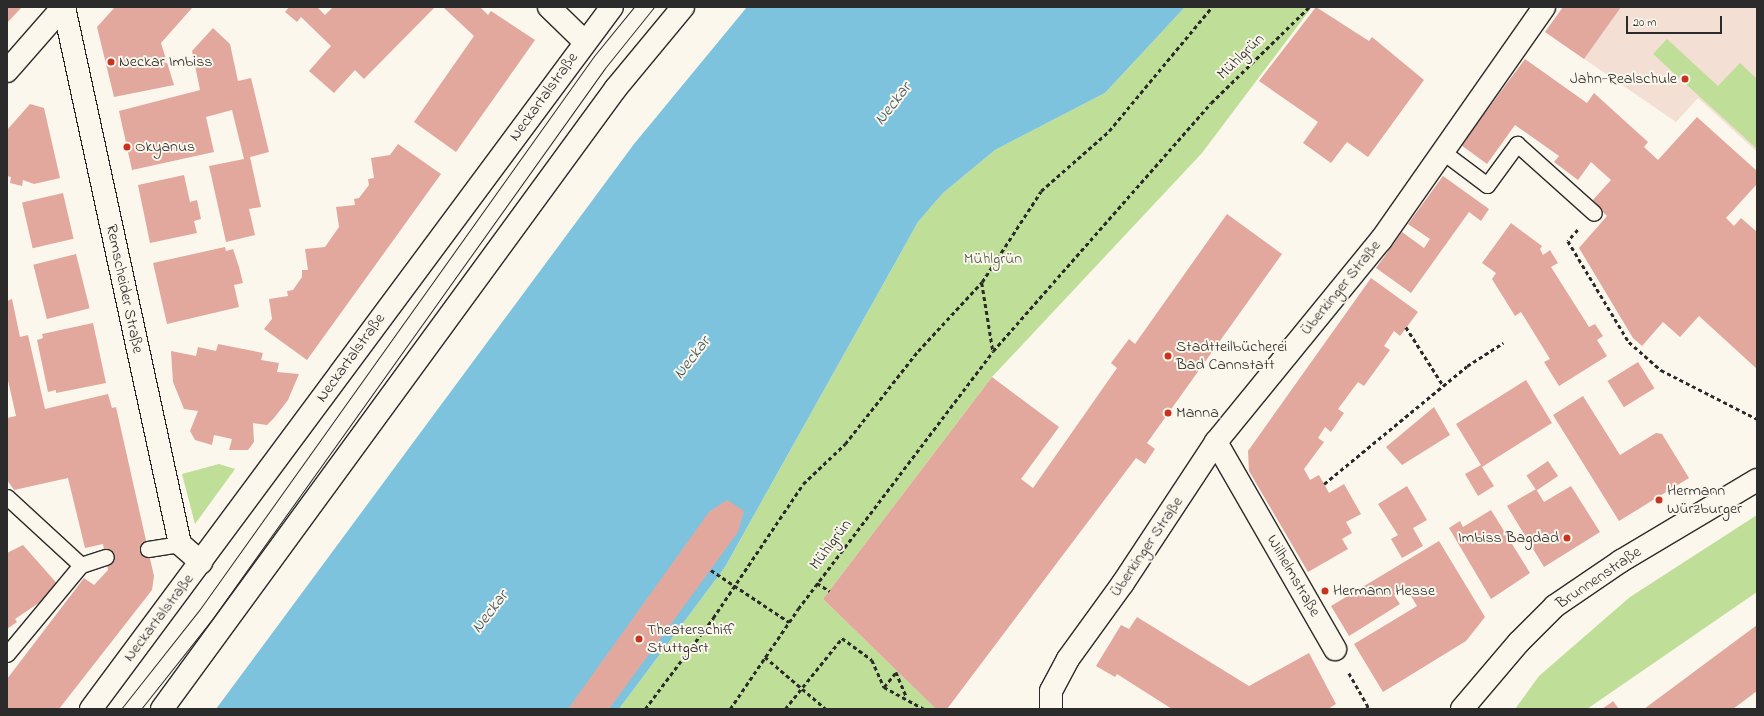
<!DOCTYPE html>
<html>
<head>
<meta charset="utf-8">
<style>
  body { margin:0 }
  #map { position:relative; width:1764px; height:716px; overflow:hidden; background:#fbf7ec; font-family:"Indie Flower",sans-serif }
  div>[style] { position:absolute }
  .built>* { inset:0; background:#f4dfd4 }
  .green>* { inset:0; background:#bfde97 }
  .water>* { inset:0; background:#7ec3de }
  .building>* { inset:0; background:#e2a89d; transform-origin:0 0 }
  .path>* { height:2.5px; margin-top:-1.25px; transform-origin:0; background:repeating-linear-gradient(90deg,#2b2b2b 0 4px,transparent 0 7px) }
  .roads { filter:drop-shadow(1px 0 #2b2b2b) drop-shadow(-1px 0 #2b2b2b) drop-shadow(0 1px #2b2b2b) drop-shadow(0 -1px #2b2b2b) }
  .lane>* { height:15px; margin:-7.5px; padding:0 7.5px; transform-origin:7.5px; border-radius:7.5px; background:#fbf7ec }
  .street>* { height:22px; margin:-11px; padding:0 11px; transform-origin:11px; border-radius:11px; background:#fbf7ec }
  .secondary>* { height:22px; margin:-11px; padding:0 11px; transform-origin:11px; border-radius:11px; background:#fbf7ec }
  .tram>* { height:1px; margin:-0.5px; padding:0 0.5px; transform-origin:0.5px; border-radius:0.5px; background:#2b2b2b }
  .dots>* { width:11px; height:11px; translate:-50% -50%; box-sizing:border-box; border:2px solid #fbf7ec; border-radius:50% }
  span { translate:-50% -50%; white-space:nowrap; text-align:center; line-height:1.15; -webkit-text-stroke:4px #fbf7ec; paint-order:stroke }
  .street-label { font-size:16px; color:#2b2b2b }
  .poi-label { font-size:16px; color:#2b2b2b }
  .left { translate:0 -50%; text-align:left }
  .right { translate:-100% -50%; text-align:right }
  .park-label { font-size:16px; color:#505846 }
  .water-label { font-size:17px; color:#445961; font-style:italic }
  .frame { position:absolute; inset:0; border:8px solid #2b2b2b; pointer-events:none }
  .scale { position:absolute; left:1626px; top:16px; width:96px; height:18px; box-sizing:border-box; border:2px solid #2b2b2b; border-top:0; padding-left:5px; font-size:12px; line-height:14px; white-space:nowrap; color:#2b2b2b; -webkit-text-stroke:3px #fbf7ec; paint-order:stroke }
</style>
</head>
<body>
<div id="map">
  <div class="built">
    <div style="clip-path:polygon(1563px 7px,1757px 7px,1757px 152px,1698px 98px,1676px 122px,1545px 32px)"></div>
  </div>
  <div class="green">
    <div style="clip-path:polygon(1185px 7px,1312px 7px,1202px 153px,992px 377px,823px 599px,936px 709px,619px 709px,725px 567px,918px 222px,943px 193px,995px 150px,1105px 93px)"></div>
    <div style="clip-path:polygon(1667px 39px,1718px 86px,1740px 63px,1757px 79px,1757px 149px,1653px 54px)"></div>
    <div style="clip-path:polygon(219px 464px,235px 469px,195px 524px,182px 474px)"></div>
    <div style="clip-path:polygon(1757px 515px,1757px 592px,1587px 709px,1515px 709px,1539px 676px,1630px 597px)"></div>
  </div>
  <div class="water">
    <div style="clip-path:polygon(747px 7px,1185px 7px,1105px 93px,995px 150px,943px 193px,918px 222px,725px 567px,619px 709px,216px 709px,634px 144px)"></div>
  </div>
  <div class="building">
    <div style="clip-path:polygon(7px 7px,22px 7px,7px 23px)"></div>
    <div style="clip-path:polygon(115px 7px,192px 8px,161px 43px,174px 85px,114px 97px,97px 27px)"></div>
    <div style="clip-path:polygon(289px 7px,317px 7px,325px 15px,333px 7px,435px 7px,364px 79px,355px 70px,334px 93px,309px 71px,331px 46px,301px 17px,297px 22px,285px 12px)"></div>
    <div style="clip-path:polygon(443px 7px,480px 7px,488px 15px,491px 11px,535px 40px,456px 152px,414px 122px,474px 36px)"></div>
    <div style="clip-path:polygon(1316px 7px,1369px 41px,1372px 37px,1424px 80px,1368px 157px,1347px 142px,1331px 163px,1303px 143px,1318px 122px,1259px 81px)"></div>
    <div style="clip-path:polygon(1563px 7px,1621px 7px,1584px 59px,1545px 32px)"></div>
    <div style="clip-path:polygon(213px 28px,230px 44px,238px 81px,251px 78px,269px 152px,250px 157px,261px 207px,249px 209px,255px 235px,226px 242px,209px 166px,244px 159px,232px 110px,206px 117px,214px 152px,132px 170px,119px 111px,200px 90px,192px 51px)"></div>
    <div style="clip-path:polygon(1525px 59px,1587px 103px,1594px 93px,1648px 142px,1644px 147px,1658px 160px,1697px 117px,1757px 171px,1757px 184px,1726px 218px,1734px 226px,1741px 218px,1757px 232px,1757px 369px,1699px 316px,1680px 337px,1663px 322px,1642px 346px,1633px 338px,1579px 248px,1607px 216px,1592px 201px,1611px 180px,1591px 162px,1578px 180px,1554px 162px,1559px 156px,1515px 125px,1487px 164px,1461px 145px)"></div>
    <div style="clip-path:polygon(30px 104px,44px 108px,60px 178px,34px 184px,23px 180px,22px 186px,10px 183px,11px 177px,7px 176px,7px 130px)"></div>
    <div style="clip-path:polygon(398px 144px,441px 174px,307px 360px,264px 329px,272px 319px,269px 299px,288px 296px,287px 291px,293px 290px,302px 277px,302px 270px,308px 270px,305px 249px,325px 247px,339px 227px,336px 207px,355px 205px,354px 199px,359px 198px,369px 185px,368px 179px,374px 178px,371px 158px,390px 155px)"></div>
    <div style="clip-path:polygon(184px 175px,190px 202px,197px 200px,201px 219px,194px 221px,197px 233px,150px 243px,138px 185px)"></div>
    <div style="clip-path:polygon(1443px 176px,1489px 209px,1481px 221px,1469px 212px,1411px 293px,1376px 268px,1402px 232px,1424px 248px,1430px 239px,1408px 224px)"></div>
    <div style="left:63px;top:193px;width:47px;height:42px;rotate:77deg"></div>
    <div style="clip-path:polygon(1227px 214px,1282px 254px,1147px 443px,1155px 449px,1145px 464px,1136px 458px,947px 709px,936px 709px,823px 599px,992px 377px,1059px 427px,1021px 479px,1033px 488px,1117px 368px,1111px 363px,1129px 339px,1135px 344px)"></div>
    <div style="clip-path:polygon(1511px 223px,1542px 246px,1540px 249px,1543px 255px,1550px 250px,1558px 263px,1551px 267px,1589px 327px,1595px 324px,1603px 336px,1597px 340px,1607px 356px,1559px 386px,1544px 362px,1550px 359px,1521px 312px,1515px 316px,1492px 279px,1496px 273px,1482px 263px)"></div>
    <div style="clip-path:polygon(225px 247px,226px 251px,233px 249px,239px 267px,243px 283px,234px 285px,239px 307px,167px 324px,153px 263px)"></div>
    <div style="left:76px;top:254px;width:56px;height:44px;rotate:76deg"></div>
    <div style="clip-path:polygon(1371px 278px,1418px 312px,1400px 336px,1394px 331px,1384px 346px,1390px 350px,1364px 386px,1358px 382px,1338px 409px,1344px 413px,1331px 432px,1325px 427px,1318px 438px,1324px 442px,1304px 469px,1310px 480px,1319px 475px,1329px 493px,1344px 484px,1361px 514px,1346px 522px,1352px 533px,1342px 539px,1348px 549px,1308px 572px,1249px 471px,1248px 451px)"></div>
    <div style="clip-path:polygon(12px 299px,20px 337px,28px 335px,45px 409px,108px 394px,112px 408px,116px 407px,154px 576px,152px 590px,59px 709px,7px 709px,7px 679px,84px 578px,94px 585px,108px 570px,103px 544px,85px 548px,68px 478px,14px 490px,7px 480px,7px 418px,16px 416px,7px 376px,7px 301px)"></div>
    <div style="clip-path:polygon(93px 323px,106px 383px,56px 393px,56px 390px,48px 392px,37px 340px,43px 338px,42px 334px)"></div>
    <div style="clip-path:polygon(218px 344px,263px 353px,261px 360px,279px 363px,277px 372px,299px 374px,288px 400px,274px 418px,267px 425px,253px 423px,254px 442px,248px 450px,229px 450px,232px 439px,214px 435px,212px 445px,195px 440px,190px 431px,198px 411px,184px 409px,173px 382px,171px 351px,196px 356px,198px 347px,216px 351px)"></div>
    <div style="left:1638px;top:362px;width:31px;height:36px;rotate:58deg"></div>
    <div style="clip-path:polygon(1526px 380px,1552px 423px,1482px 467px,1494px 486px,1478px 496px,1465px 474px,1481px 465px,1456px 424px)"></div>
    <div style="clip-path:polygon(1583px 396px,1620px 455px,1656px 433px,1662px 434px,1689px 478px,1619px 521px,1553px 415px)"></div>
    <div style="clip-path:polygon(1434px 407px,1450px 435px,1402px 465px,1386px 447px)"></div>
    <div style="left:1548px;top:461px;width:18px;height:26px;rotate:56deg"></div>
    <div style="clip-path:polygon(1407px 486px,1427px 520px,1413px 528px,1423px 546px,1402px 558px,1391px 539px,1398px 535px,1378px 504px)"></div>
    <div style="clip-path:polygon(1571px 486px,1600px 532px,1544px 567px,1507px 506px,1536px 489px,1544px 502px)"></div>
    <div style="clip-path:polygon(727px 500px,744px 511px,738px 532px,609px 709px,568px 709px,709px 512px)"></div>
    <div style="clip-path:polygon(1491px 510px,1530px 573px,1491px 599px,1449px 528px,1460px 521px,1463px 527px)"></div>
    <div style="clip-path:polygon(1439px 541px,1485px 617px,1466px 641px,1383px 692px,1354px 644px,1417px 606px,1406px 588px,1394px 595px,1400px 604px,1349px 636px,1331px 606px)"></div>
    <div style="clip-path:polygon(23px 545px,61px 588px,15px 619px,17px 622px,7px 629px,7px 553px)"></div>
    <div style="clip-path:polygon(1137px 617px,1249px 686px,1309px 653px,1336px 704px,1328px 709px,1172px 709px,1117px 674px,1115px 677px,1096px 666px,1121px 625px,1129px 629px)"></div>
    <div style="clip-path:polygon(1757px 625px,1757px 691px,1733px 709px,1644px 709px)"></div>
    <div style="clip-path:polygon(1613px 701px,1619px 709px,1602px 709px,1612px 702px)"></div>
  </div>
  <div class="path">
    <div style="left:1578px;top:230px;width:15px;rotate:132deg"></div>
    <div style="left:1568px;top:241px;width:118px;rotate:58.9deg"></div>
    <div style="left:1629px;top:342px;width:43px;rotate:41.2deg"></div>
    <div style="left:1661px;top:370px;width:108px;rotate:27deg"></div>
    <div style="left:982px;top:283px;width:69px;rotate:80.8deg"></div>
    <div style="left:1406px;top:327px;width:69px;rotate:57.5deg"></div>
    <div style="left:1324px;top:484px;width:185px;rotate:-39.5deg"></div>
    <div style="left:1467px;top:366px;width:43px;rotate:-32.6deg"></div>
    <div style="left:711px;top:570px;width:94px;rotate:33.7deg"></div>
    <div style="left:817px;top:583px;width:15px;rotate:32deg"></div>
    <div style="left:765px;top:657px;width:80px;rotate:40.4deg"></div>
    <div style="left:1349px;top:673px;width:40px;rotate:60.3deg"></div>
    <div style="left:1369px;top:708px;width:3px;rotate:162deg"></div>
    <div style="left:884px;top:687px;width:19px;rotate:-51deg"></div>
    <div style="left:896px;top:672px;width:28px;rotate:67deg"></div>
    <div style="left:645px;top:709px;width:114px;rotate:-53.2deg"></div>
    <div style="left:713px;top:618px;width:161px;rotate:-56.1deg"></div>
    <div style="left:803px;top:484px;width:58px;rotate:-43.6deg"></div>
    <div style="left:845px;top:444px;width:118px;rotate:-51.9deg"></div>
    <div style="left:918px;top:351px;width:94px;rotate:-47.2deg"></div>
    <div style="left:982px;top:282px;width:108px;rotate:-57deg"></div>
    <div style="left:1041px;top:191px;width:91px;rotate:-41.4deg"></div>
    <div style="left:1109px;top:131px;width:161px;rotate:-50.3deg"></div>
    <div style="left:730px;top:709px;width:121px;rotate:-55.8deg"></div>
    <div style="left:798px;top:609px;width:323px;rotate:-52.9deg"></div>
    <div style="left:993px;top:351px;width:330px;rotate:-48.7deg"></div>
    <div style="left:1211px;top:103px;width:137px;rotate:-44.4deg"></div>
    <div style="left:785px;top:709px;width:91px;rotate:-51.2deg"></div>
    <div style="left:842px;top:638px;width:37px;rotate:36deg"></div>
    <div style="left:872px;top:660px;width:30px;rotate:66deg"></div>
    <div style="left:884px;top:687px;width:46px;rotate:28.8deg"></div>
  </div>
  <div class="roads">
    <div class="lane">
      <div style="left:1443px;top:152px;width:55px;rotate:36.9deg"></div>
      <div style="left:1487px;top:185px;width:51px;rotate:-53.8deg"></div>
      <div style="left:1517px;top:144px;width:103px;rotate:41.9deg"></div>
      <div style="left:7px;top:497px;width:100px;rotate:42.6deg"></div>
      <div style="left:148px;top:549px;width:32px;rotate:-9deg"></div>
      <div style="left:7px;top:654px;width:116px;rotate:-50.3deg"></div>
      <div style="left:81px;top:565px;width:26px;rotate:-18deg"></div>
    </div>
    <div class="street">
      <div style="left:64px;top:7px;width:549px;rotate:77.81deg"></div>
      <div style="left:180px;top:544px;width:28px;rotate:41deg"></div>
      <div style="left:549px;top:7px;width:49px;rotate:44.2deg"></div>
      <div style="left:7px;top:71px;width:85px;rotate:-48.8deg"></div>
      <div style="left:1216px;top:442px;width:239px;rotate:60.1deg"></div>
      <div style="left:1051px;top:709px;width:18px;rotate:-90deg"></div>
      <div style="left:1051px;top:691px;width:36px;rotate:-62deg"></div>
      <div style="left:1068px;top:659px;width:94px;rotate:-54.1deg"></div>
      <div style="left:1123px;top:583px;width:169px;rotate:-56.6deg"></div>
      <div style="left:1216px;top:442px;width:261px;rotate:-50.8deg"></div>
      <div style="left:1381px;top:240px;width:284px;rotate:-55deg"></div>
    </div>
    <div class="secondary">
      <div style="left:91px;top:709px;width:874px;rotate:-53.42deg"></div>
      <div style="left:162px;top:709px;width:769px;rotate:-53.83deg"></div>
      <div style="left:616px;top:88px;width:105px;rotate:-50.4deg"></div>
      <div style="left:1462px;top:709px;width:88px;rotate:-49.6deg"></div>
      <div style="left:1519px;top:642px;width:51px;rotate:-45deg"></div>
      <div style="left:1555px;top:606px;width:80px;rotate:-34.3deg"></div>
      <div style="left:1621px;top:561px;width:158px;rotate:-30.8deg"></div>
    </div>
  </div>
  <div class="tram">
    <div style="left:121px;top:709px;width:127px;rotate:-51.7deg"></div>
    <div style="left:200px;top:609px;width:679px;rotate:-54.53deg"></div>
    <div style="left:594px;top:56px;width:63px;rotate:-50.8deg"></div>
    <div style="left:141px;top:709px;width:116px;rotate:-51.6deg"></div>
    <div style="left:213px;top:618px;width:675px;rotate:-54.52deg"></div>
    <div style="left:605px;top:68px;width:78px;rotate:-51.2deg"></div>
  </div>
  <div class="dots">
    <div style="left:111px;top:62px;background:#c8321e"></div>
    <div style="left:1685px;top:79px;background:#c8321e"></div>
    <div style="left:127px;top:147px;background:#c8321e"></div>
    <div style="left:1168px;top:356px;background:#c8321e"></div>
    <div style="left:1168px;top:413px;background:#c8321e"></div>
    <div style="left:1659px;top:500px;background:#c8321e"></div>
    <div style="left:1567px;top:538px;background:#c8321e"></div>
    <div style="left:1325px;top:591px;background:#c8321e"></div>
    <div style="left:639px;top:639px;background:#c8321e"></div>
  </div>
  <div class="street-label">
    <span style="left:1241px;top:57px;rotate:-44deg">Mühlgrün</span>
    <span style="left:544px;top:97px;rotate:-54deg">Neckartalstraße</span>
    <span style="left:1341px;top:288px;rotate:-51deg">Überkinger Straße</span>
    <span style="left:124px;top:289px;rotate:78deg">Remscheider Straße</span>
    <span style="left:351px;top:358px;rotate:-54deg">Neckartalstraße</span>
    <span style="left:831px;top:545px;rotate:-53deg">Mühlgrün</span>
    <span style="left:1147px;top:547px;rotate:-56deg">Überkinger Straße</span>
    <span style="left:1293px;top:576px;rotate:60deg">Wilhelmstraße</span>
    <span style="left:1599px;top:578px;rotate:-34deg">Brunnenstraße</span>
    <span style="left:159px;top:618px;rotate:-53deg">Neckartalstraße</span>
  </div>
  <div class="poi-label">
    <span class="left" style="left:119px;top:62px">Neckar Imbiss</span>
    <span class="right" style="left:1677px;top:79px">Jahn-Realschule</span>
    <span class="left" style="left:135px;top:147px">Okyanus</span>
    <span class="left" style="left:1176px;top:356px">Stadtteilbücherei<br>Bad Cannstatt</span>
    <span class="left" style="left:1176px;top:413px">Manna</span>
    <span class="left" style="left:1667px;top:500px">Hermann<br>Würzburger</span>
    <span class="right" style="left:1559px;top:538px">Imbiss Bagdad</span>
    <span class="left" style="left:1333px;top:591px">Hermann Hesse</span>
    <span class="left" style="left:647px;top:639px">Theaterschiff<br>Stuttgart</span>
  </div>
  <div class="park-label">
    <span style="left:993px;top:259px">Mühlgrün</span>
  </div>
  <div class="water-label">
    <span style="left:893px;top:104px;rotate:-52deg">Neckar</span>
    <span style="left:692px;top:358px;rotate:-52deg">Neckar</span>
    <span style="left:490px;top:612px;rotate:-52deg">Neckar</span>
  </div>
  <div class="frame"></div>
  <div class="scale">20 m</div>
</div>
</body>
</html>
